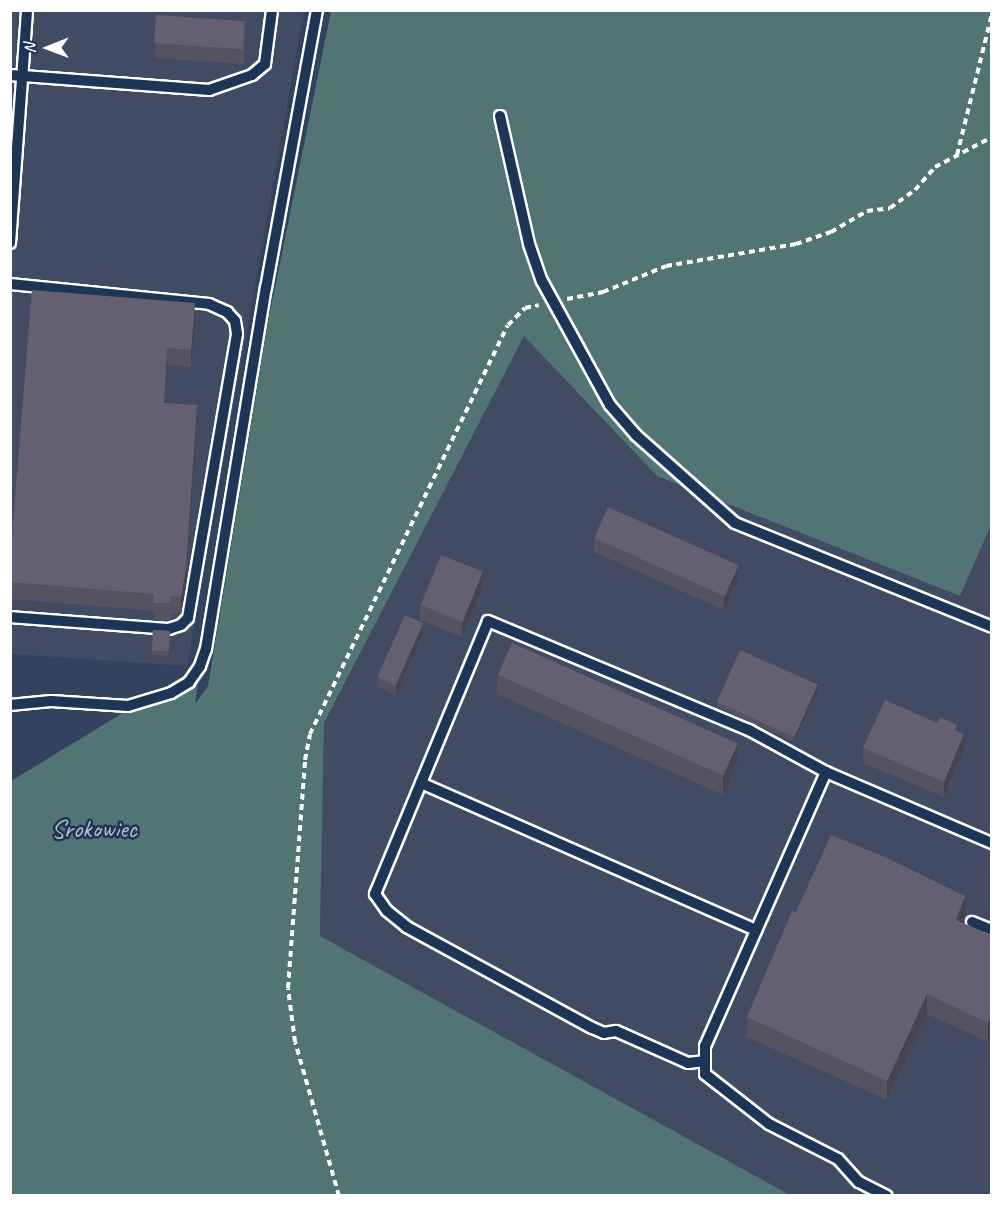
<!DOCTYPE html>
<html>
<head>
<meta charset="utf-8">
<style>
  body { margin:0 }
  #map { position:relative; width:1002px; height:1206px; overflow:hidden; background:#32425f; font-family:Caveat,sans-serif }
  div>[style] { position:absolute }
  .built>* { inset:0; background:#414b64 }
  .green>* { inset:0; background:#517474 }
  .path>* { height:4px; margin-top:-2px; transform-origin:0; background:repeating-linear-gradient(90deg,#fff 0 6px,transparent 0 10.5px) }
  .roads { filter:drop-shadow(2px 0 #fff) drop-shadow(-2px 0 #fff) drop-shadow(0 2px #fff) drop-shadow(0 -2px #fff) }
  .lane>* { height:10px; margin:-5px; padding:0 5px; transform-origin:5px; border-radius:5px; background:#1d3557 }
  .wall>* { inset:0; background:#565361; transform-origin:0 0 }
  .shaded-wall>* { inset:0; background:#46434f }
  .building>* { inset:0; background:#646071; transform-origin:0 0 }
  span { translate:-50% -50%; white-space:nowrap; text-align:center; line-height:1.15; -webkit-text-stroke:5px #1d3557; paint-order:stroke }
  .park-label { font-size:26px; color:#b1c0c0 }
  .frame { position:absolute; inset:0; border:12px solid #fff; pointer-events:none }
  .north { position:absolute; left:18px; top:18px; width:60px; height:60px; -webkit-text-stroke:4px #1d3557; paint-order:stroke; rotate:269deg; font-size:16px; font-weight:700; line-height:24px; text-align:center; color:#fff }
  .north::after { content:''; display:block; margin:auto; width:21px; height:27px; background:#fff; clip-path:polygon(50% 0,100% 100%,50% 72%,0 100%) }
</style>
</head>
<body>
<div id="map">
  <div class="built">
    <div style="clip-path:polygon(10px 11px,304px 11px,187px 666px,11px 654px)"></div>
    <div style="clip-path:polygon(524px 335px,657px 476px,960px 596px,991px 525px,991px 1195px,790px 1195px,320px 936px,324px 723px)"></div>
  </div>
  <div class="green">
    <div style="clip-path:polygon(331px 11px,991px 11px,991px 525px,960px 596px,657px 476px,524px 336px,324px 723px,320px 936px,790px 1195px,11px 1196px,11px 781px,200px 666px,195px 704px,208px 686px,268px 322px)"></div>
  </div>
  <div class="path">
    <div style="left:957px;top:155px;width:145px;rotate:-76.1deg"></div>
    <div style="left:567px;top:299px;width:37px;rotate:-11deg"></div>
    <div style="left:603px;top:292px;width:68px;rotate:-22.4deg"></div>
    <div style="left:666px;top:266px;width:132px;rotate:-9.6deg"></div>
    <div style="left:796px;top:244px;width:37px;rotate:-19deg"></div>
    <div style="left:831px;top:232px;width:42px;rotate:-30.3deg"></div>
    <div style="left:867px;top:211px;width:23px;rotate:-7deg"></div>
    <div style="left:890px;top:208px;width:31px;rotate:-36deg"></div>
    <div style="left:915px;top:190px;width:30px;rotate:-49deg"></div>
    <div style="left:935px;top:167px;width:64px;rotate:-27.8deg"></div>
    <div style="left:339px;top:1196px;width:160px;rotate:-105.9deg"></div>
    <div style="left:295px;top:1042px;width:54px;rotate:-97.4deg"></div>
    <div style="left:288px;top:988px;width:229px;rotate:-85.7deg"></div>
    <div style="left:305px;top:760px;width:26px;rotate:-79deg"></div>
    <div style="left:310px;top:734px;width:454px;rotate:-64.2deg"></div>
    <div style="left:508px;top:325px;width:24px;rotate:-45deg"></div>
    <div style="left:525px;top:308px;width:14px;rotate:-12deg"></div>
  </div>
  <div class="roads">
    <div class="lane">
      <div style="left:10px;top:75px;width:200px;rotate:4.3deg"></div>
      <div style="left:209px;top:90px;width:46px;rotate:-19.2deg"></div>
      <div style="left:252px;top:75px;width:17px;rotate:-40deg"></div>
      <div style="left:265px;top:64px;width:54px;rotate:-82.6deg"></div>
      <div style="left:500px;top:116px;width:131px;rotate:77.2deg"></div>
      <div style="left:529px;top:244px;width:39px;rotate:71deg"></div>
      <div style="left:542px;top:281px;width:141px;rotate:61.3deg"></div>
      <div style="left:610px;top:405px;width:40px;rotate:49deg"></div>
      <div style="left:636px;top:435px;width:132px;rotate:41.6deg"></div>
      <div style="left:735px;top:523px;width:277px;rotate:22deg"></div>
      <div style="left:10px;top:243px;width:234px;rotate:-85.8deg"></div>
      <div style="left:10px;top:284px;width:200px;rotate:5.7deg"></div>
      <div style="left:209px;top:304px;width:20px;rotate:24deg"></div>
      <div style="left:227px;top:312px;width:12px;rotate:48deg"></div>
      <div style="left:235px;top:321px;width:13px;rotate:81deg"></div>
      <div style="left:237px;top:334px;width:288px;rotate:99.8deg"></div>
      <div style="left:188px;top:618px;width:10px;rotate:135deg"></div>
      <div style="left:181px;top:625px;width:13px;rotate:162deg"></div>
      <div style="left:169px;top:629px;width:159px;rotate:-175.7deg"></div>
      <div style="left:10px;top:705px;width:41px;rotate:-5.6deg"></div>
      <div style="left:51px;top:701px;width:77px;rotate:3.7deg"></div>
      <div style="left:128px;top:706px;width:45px;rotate:-16.8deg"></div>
      <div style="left:171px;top:693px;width:21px;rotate:-31deg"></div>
      <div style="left:189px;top:682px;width:19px;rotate:-55deg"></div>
      <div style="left:200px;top:666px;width:18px;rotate:-71deg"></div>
      <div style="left:206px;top:649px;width:366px;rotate:-80.6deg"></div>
      <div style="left:266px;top:288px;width:283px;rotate:-79.6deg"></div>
      <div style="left:826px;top:772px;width:300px;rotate:113.8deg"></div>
      <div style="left:705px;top:1046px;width:28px;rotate:90deg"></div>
      <div style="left:705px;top:1074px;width:81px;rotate:38deg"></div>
      <div style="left:769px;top:1124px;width:77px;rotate:26.9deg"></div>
      <div style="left:838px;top:1159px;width:31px;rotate:48deg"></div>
      <div style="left:859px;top:1182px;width:31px;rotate:27deg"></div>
      <div style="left:421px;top:783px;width:366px;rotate:23.7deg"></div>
      <div style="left:972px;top:922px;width:22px;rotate:22deg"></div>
      <div style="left:705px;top:1061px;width:17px;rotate:173deg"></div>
      <div style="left:688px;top:1063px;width:79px;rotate:-156deg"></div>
      <div style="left:616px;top:1031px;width:12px;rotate:171deg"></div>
      <div style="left:604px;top:1033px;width:13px;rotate:-157deg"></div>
      <div style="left:592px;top:1028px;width:211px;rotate:-151.4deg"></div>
      <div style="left:407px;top:927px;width:26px;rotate:-141deg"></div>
      <div style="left:387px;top:911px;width:21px;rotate:-125deg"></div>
      <div style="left:375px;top:894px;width:295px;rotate:-67.5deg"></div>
      <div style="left:488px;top:621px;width:283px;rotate:22.7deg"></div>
      <div style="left:749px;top:730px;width:88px;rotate:28.6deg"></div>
      <div style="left:826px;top:772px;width:181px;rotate:23.2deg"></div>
    </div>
  </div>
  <div class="wall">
    <div style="clip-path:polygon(245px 35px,244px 64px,155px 58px,155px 43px)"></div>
    <div style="clip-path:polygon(32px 290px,195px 320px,191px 367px,167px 365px,165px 403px,197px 422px,186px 586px,181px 614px,171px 613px,171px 620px,154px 620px,154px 611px,10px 599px,10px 560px)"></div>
    <div style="clip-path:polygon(594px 538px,738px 580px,724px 610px,594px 552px)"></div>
    <div style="clip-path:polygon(483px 587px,462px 637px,420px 620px,420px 605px)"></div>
    <div style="left:153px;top:630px;width:17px;height:25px;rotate:3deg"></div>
    <div style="clip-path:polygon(423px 633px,396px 695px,378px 687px,378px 677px)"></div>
    <div style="clip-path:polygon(497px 675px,737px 763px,723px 795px,497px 694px)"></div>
    <div style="clip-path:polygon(818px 690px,794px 741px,717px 707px,717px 702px)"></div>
    <div style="clip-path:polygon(957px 731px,964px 749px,944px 797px,863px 763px,863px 748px)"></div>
    <div style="clip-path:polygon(796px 912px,965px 915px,962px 923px,992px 936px,988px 1042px,927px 1014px,887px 1100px,747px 1037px,747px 1017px)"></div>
  </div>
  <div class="shaded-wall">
    <div style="clip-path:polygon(195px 303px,195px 320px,191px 367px,191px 350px)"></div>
    <div style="clip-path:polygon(167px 348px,167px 365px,164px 420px,164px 403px)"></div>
    <div style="clip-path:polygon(197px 405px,197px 422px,186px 586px,181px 614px,181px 597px)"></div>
    <div style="clip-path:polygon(738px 566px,738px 580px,724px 610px,724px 596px)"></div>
    <div style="clip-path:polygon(483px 572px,483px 587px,462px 637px,462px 622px)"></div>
    <div style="clip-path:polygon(423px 623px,423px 633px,396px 695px,396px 685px)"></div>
    <div style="clip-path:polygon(818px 685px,818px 690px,794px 741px,794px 736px)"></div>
    <div style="clip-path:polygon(964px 734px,964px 749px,944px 797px,944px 782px)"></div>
    <div style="clip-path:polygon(737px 744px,737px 763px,723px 795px,723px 776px)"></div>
    <div style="clip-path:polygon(965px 896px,965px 915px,956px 939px,956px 920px)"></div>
    <div style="clip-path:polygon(927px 994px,927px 1014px,887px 1100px,887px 1081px)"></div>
    <div style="clip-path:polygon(992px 1016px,992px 1035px,988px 1042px,988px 1023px)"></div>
  </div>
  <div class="building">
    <div style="left:156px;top:15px;width:89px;height:28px;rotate:4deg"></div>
    <div style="clip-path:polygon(32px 290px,195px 303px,191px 350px,167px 348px,164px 403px,197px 405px,186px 569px,181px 597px,171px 596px,171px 603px,154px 603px,154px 594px,10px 582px,10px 560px)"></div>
    <div style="left:608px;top:507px;width:143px;height:34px;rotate:24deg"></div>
    <div style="left:441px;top:555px;width:45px;height:54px;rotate:22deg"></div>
    <div style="left:405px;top:615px;width:20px;height:68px;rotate:24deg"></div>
    <div style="left:153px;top:630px;width:17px;height:20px;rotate:3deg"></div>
    <div style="left:512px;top:643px;width:247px;height:35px;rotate:24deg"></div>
    <div style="left:740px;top:650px;width:85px;height:57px;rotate:24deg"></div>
    <div style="clip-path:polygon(885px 700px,937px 723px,940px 717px,957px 725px,955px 730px,964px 734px,944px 782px,863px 748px)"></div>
    <div style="clip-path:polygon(831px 835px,885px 857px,965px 896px,956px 920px,992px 936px,992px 1016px,988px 1023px,927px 994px,887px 1081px,747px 1017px,792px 911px,796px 912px)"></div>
  </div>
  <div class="park-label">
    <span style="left:94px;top:829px">Srokowiec</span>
  </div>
  <div class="frame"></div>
  <div class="north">N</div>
</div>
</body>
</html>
